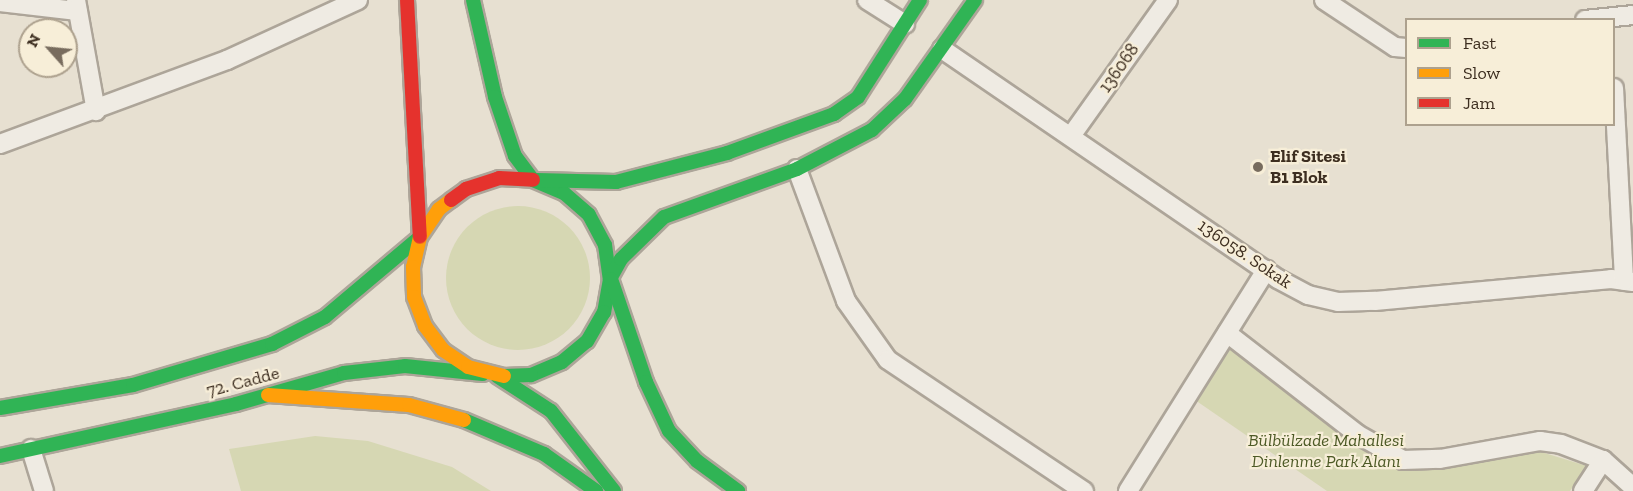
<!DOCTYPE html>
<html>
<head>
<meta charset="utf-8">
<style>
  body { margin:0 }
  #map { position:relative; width:1633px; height:491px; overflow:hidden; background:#e7e0d1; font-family:"Zilla Slab",serif }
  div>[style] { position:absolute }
  .green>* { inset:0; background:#d6d7b3 }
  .round { border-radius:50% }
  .roads { filter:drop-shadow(2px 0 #ada599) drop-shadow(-2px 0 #ada599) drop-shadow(0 2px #ada599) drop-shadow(0 -2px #ada599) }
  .street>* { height:18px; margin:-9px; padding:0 9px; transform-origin:9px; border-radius:9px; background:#efebe3 }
  .fast>* { height:14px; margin:-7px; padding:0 7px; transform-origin:7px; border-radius:7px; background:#30b455 }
  .slow>* { height:14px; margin:-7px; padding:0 7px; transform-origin:7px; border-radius:7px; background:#ff9f0a }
  .jam>* { height:14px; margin:-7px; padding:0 7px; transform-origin:7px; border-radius:7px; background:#e5322d }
  .dots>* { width:16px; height:16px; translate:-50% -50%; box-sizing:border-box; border:3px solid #f7eed8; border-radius:50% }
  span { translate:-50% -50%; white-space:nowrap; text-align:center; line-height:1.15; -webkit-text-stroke:4.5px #f7eed8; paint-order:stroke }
  .street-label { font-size:18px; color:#3d2e20 }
  .poi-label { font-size:18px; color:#3d2e20; font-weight:700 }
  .left { translate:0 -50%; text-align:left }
  .park-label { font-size:18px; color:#4d5a26; font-style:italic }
  .legend { position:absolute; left:1405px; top:18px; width:210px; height:108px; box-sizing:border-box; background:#f7eed8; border:2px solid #ada18e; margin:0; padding:8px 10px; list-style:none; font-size:18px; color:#3d2e20 }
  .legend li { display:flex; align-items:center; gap:12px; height:30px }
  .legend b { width:30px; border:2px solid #ada18e }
  .north { position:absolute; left:18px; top:18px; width:60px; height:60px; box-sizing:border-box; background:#f7eed8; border:2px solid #ada18e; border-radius:50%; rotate:297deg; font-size:16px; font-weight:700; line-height:24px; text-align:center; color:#3d2e20 }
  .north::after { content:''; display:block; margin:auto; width:21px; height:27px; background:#786c5e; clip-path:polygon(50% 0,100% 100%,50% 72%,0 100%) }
</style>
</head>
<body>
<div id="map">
  <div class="green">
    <div class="round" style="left:446px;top:206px;width:144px;height:144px"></div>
    <div style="clip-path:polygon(1228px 346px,1407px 468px,1538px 451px,1587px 466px,1570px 491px,1327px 491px,1195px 400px)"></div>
    <div style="clip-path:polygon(315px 436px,368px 441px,452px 467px,491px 491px,241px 491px,229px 449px)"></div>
  </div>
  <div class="roads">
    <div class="street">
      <div style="left:76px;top:0;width:113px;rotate:79.8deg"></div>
      <div style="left:867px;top:0;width:45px;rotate:32.3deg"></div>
      <div style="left:1324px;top:0;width:85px;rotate:33.5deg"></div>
      <div style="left:1395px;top:47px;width:11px;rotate:5deg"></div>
      <div style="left:0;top:2px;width:78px;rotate:6.7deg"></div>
      <div style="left:1585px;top:20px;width:48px;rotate:-5.9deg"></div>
      <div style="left:942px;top:49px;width:407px;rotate:34.4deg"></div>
      <div style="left:1278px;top:279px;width:34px;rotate:28deg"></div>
      <div style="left:1308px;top:295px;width:31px;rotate:13deg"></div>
      <div style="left:1338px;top:302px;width:37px;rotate:-2deg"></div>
      <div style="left:1375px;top:301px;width:237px;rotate:-5.3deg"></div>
      <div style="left:1611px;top:279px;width:22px;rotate:8deg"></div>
      <div style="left:1614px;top:88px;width:193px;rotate:87deg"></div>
      <div style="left:1071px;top:136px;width:167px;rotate:-54.5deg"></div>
      <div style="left:0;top:144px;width:242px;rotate:-20.3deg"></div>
      <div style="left:227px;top:60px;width:144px;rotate:-24.6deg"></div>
      <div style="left:797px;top:169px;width:141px;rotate:69.6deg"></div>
      <div style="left:846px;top:301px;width:72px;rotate:54.6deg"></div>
      <div style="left:888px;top:360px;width:236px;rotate:33.8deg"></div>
      <div style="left:1227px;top:333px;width:165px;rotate:37.8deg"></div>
      <div style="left:1357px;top:434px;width:53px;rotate:29.5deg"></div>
      <div style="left:1403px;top:460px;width:37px;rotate:-2deg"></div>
      <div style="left:1440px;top:459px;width:102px;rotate:-10.2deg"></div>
      <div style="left:1540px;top:441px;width:21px;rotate:8deg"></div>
      <div style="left:1561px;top:444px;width:45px;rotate:20.9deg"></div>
      <div style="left:1603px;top:460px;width:40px;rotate:42deg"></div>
      <div style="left:31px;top:449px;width:44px;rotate:72.8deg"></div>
      <div style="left:1128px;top:491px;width:261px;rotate:-58deg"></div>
      <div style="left:1583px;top:491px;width:37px;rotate:-57deg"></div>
    </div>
    <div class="fast">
      <div style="left:473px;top:0;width:99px;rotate:77.2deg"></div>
      <div style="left:495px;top:97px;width:62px;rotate:71.3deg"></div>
      <div style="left:515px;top:156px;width:30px;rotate:53deg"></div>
      <div style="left:533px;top:180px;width:34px;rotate:23deg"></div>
      <div style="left:564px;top:193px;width:33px;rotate:41deg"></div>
      <div style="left:589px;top:215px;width:34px;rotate:62deg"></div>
      <div style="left:605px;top:245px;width:34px;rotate:82deg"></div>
      <div style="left:610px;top:279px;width:34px;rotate:100deg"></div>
      <div style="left:604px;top:312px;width:34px;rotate:120deg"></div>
      <div style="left:587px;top:341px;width:33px;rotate:140deg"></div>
      <div style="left:562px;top:362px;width:34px;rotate:157deg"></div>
      <div style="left:531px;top:375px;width:27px;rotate:178deg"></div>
      <div style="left:537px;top:180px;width:79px;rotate:1.5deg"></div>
      <div style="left:616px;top:182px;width:115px;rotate:-14.6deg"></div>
      <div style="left:727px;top:153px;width:114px;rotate:-20deg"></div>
      <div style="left:834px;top:114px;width:29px;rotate:-35deg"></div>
      <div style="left:858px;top:97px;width:115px;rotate:-57.4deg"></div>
      <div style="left:610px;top:279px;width:23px;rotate:-61deg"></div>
      <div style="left:621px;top:259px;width:60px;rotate:-44.3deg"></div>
      <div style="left:664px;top:217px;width:141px;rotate:-19.8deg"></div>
      <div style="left:797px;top:169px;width:85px;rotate:-27.5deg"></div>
      <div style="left:872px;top:130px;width:45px;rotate:-43.2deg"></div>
      <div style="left:905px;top:99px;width:121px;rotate:-54.7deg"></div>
      <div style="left:611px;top:279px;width:109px;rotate:71.2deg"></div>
      <div style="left:646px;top:382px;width:54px;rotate:64.9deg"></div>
      <div style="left:669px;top:431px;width:41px;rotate:47deg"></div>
      <div style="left:697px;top:461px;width:51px;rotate:36.2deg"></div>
      <div style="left:497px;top:376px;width:64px;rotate:32.9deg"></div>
      <div style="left:551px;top:411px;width:102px;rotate:51.8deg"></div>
      <div style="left:0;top:408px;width:135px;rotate:-9.8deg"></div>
      <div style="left:133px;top:385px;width:145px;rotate:-16.4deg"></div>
      <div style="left:272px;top:344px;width:59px;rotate:-27deg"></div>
      <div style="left:325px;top:317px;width:124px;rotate:-40.1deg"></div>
      <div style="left:464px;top:420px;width:87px;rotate:23deg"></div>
      <div style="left:544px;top:454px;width:64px;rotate:35.4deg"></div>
      <div style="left:0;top:456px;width:242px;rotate:-12.4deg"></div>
      <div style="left:236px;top:404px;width:112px;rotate:-16deg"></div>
      <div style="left:344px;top:373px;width:61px;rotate:-6.5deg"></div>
      <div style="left:405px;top:366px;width:78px;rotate:5.9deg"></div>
    </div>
    <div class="slow">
      <div style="left:451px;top:200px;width:15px;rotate:143deg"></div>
      <div style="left:439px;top:209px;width:34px;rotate:124deg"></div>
      <div style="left:420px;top:237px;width:31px;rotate:103deg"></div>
      <div style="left:413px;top:267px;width:30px;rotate:88deg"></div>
      <div style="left:414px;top:297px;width:31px;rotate:69deg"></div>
      <div style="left:425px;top:326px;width:30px;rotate:53deg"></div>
      <div style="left:443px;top:350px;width:30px;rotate:34deg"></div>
      <div style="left:468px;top:367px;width:37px;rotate:14deg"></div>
      <div style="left:268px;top:395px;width:141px;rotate:4.1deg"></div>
      <div style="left:409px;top:405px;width:57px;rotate:15.3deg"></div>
    </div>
    <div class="jam">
      <div style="left:407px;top:0;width:237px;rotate:86.9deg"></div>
      <div style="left:451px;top:200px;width:19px;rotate:-36deg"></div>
      <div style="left:466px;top:189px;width:35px;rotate:-18deg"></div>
      <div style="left:499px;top:178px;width:34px;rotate:3deg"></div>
    </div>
  </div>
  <div class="dots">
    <div style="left:1258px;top:167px;background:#786c5e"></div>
  </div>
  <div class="street-label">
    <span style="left:1119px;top:68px;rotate:-55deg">136068</span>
    <span style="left:1245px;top:254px;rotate:34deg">136058. Sokak</span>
    <span style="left:243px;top:382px;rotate:-15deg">72. Cadde</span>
  </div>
  <div class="poi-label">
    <span class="left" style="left:1270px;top:167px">Elif Sitesi<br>B1 Blok</span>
  </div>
  <div class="park-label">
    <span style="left:1326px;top:451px">Bülbülzade Mahallesi<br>Dinlenme Park Alanı</span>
  </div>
  <ul class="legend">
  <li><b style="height:8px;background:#30b455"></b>Fast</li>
  <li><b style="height:8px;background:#ff9f0a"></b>Slow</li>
  <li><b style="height:8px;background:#e5322d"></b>Jam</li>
  </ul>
  <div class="north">N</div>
</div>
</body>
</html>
